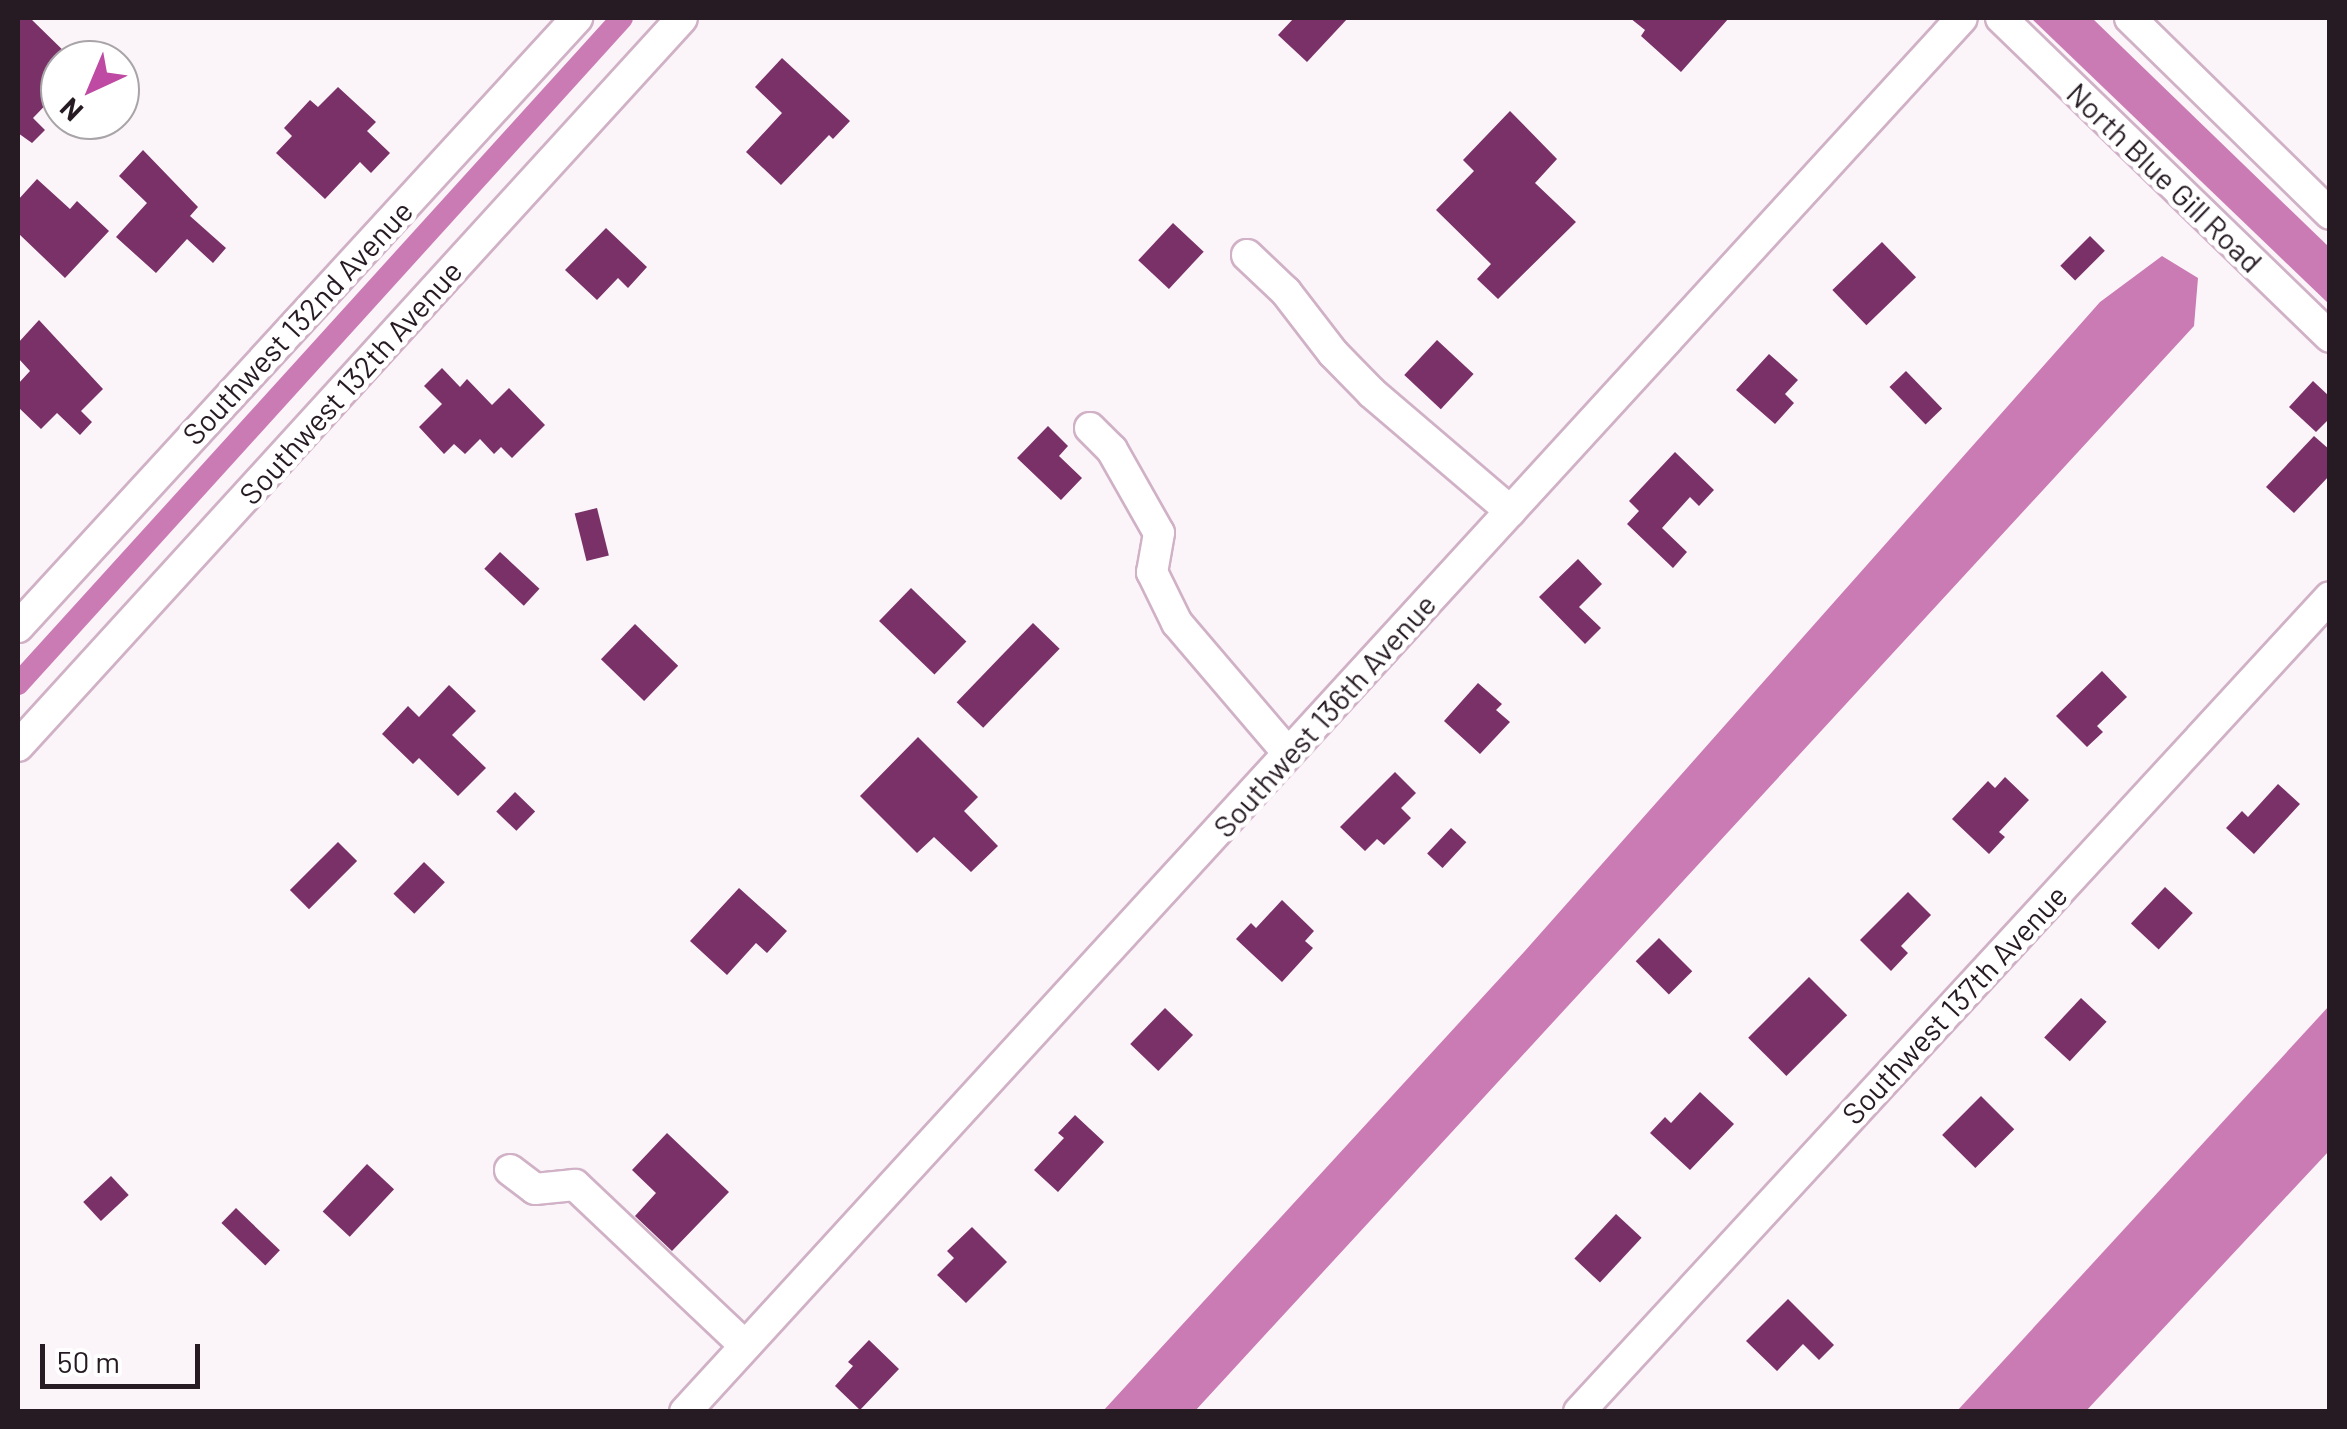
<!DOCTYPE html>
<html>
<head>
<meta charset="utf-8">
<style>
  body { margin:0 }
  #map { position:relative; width:2347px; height:1429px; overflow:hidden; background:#fbf4f9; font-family:Barlow,sans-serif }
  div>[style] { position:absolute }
  .water>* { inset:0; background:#ca7bb4 }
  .canal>* { height:22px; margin:-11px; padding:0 11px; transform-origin:11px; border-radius:11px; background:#ca7bb4 }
  .building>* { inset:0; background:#793167; transform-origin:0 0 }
  .roads { filter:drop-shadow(2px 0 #d0b1c6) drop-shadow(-2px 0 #d0b1c6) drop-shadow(0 2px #d0b1c6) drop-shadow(0 -2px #d0b1c6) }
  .minor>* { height:30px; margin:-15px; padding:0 15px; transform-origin:15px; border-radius:15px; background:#fff }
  span { translate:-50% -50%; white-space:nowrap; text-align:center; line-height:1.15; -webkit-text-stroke:10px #fff; paint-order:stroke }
  .street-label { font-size:30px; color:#261b23 }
  .frame { position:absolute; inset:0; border:20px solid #261b23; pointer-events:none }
  .north { position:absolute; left:40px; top:40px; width:100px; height:100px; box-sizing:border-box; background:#fff; border:2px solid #a8a4a7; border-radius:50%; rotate:224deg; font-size:28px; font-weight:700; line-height:40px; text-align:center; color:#261b23 }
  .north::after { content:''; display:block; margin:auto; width:35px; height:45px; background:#be4aa3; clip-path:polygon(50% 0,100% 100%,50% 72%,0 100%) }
  .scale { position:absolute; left:40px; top:1344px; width:160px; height:45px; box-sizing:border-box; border:5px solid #261b23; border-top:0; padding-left:12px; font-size:30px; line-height:35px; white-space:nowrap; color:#261b23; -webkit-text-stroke:8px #fff; paint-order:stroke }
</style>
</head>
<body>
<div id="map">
  <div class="water">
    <div style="clip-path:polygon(2031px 18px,2092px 18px,2329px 247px,2329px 304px)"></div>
    <div style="clip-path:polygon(2162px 256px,2198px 278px,2194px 326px,1195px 1411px,1103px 1411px,1524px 952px,2100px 302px)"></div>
    <div style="clip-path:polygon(2329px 1006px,2329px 1151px,2086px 1411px,1957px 1411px)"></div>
  </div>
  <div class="canal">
    <div style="left:18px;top:684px;width:899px;rotate:-47.79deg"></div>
  </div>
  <div class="building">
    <div style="clip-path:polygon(18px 18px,30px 18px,73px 60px,60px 60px,60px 90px,33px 118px,45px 130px,32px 143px,18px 133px)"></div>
    <div style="clip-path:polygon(1294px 18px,1348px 18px,1307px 62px,1278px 35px)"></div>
    <div style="clip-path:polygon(1630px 18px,1729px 18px,1681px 72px,1641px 36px,1645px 30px)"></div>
    <div style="clip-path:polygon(782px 58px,850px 121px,833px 139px,829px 135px,781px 185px,746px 152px,782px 113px,755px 87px)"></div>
    <div style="clip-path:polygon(338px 87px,376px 122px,367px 131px,390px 153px,371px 173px,360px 162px,325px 199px,276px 153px,292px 136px,284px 128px,310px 100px,318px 107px)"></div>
    <div style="clip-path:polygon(1510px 111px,1557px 159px,1535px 183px,1576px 222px,1498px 299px,1477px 279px,1491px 264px,1436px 210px,1474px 171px,1463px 160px)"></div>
    <div style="clip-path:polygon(143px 150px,198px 207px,190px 216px,226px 248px,213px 263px,187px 239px,156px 273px,116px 237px,147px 203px,119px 176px)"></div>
    <div style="clip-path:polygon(37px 179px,70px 209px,77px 201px,109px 231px,65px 278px,18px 233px,18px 200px)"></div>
    <div style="left:1173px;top:223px;width:42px;height:51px;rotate:43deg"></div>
    <div style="clip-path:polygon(606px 228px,647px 267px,628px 288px,618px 278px,597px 300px,565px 270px)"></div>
    <div style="left:2090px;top:236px;width:21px;height:42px;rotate:45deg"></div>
    <div style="left:1882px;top:242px;width:49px;height:69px;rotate:46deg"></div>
    <div style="clip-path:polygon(39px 320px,103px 389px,81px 411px,92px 422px,80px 435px,57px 413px,41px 429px,18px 407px,18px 384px,30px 371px,18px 358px,18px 343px)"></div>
    <div style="left:1437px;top:340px;width:50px;height:48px;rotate:43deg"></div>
    <div style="clip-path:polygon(1769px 354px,1798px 380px,1785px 394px,1794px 403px,1775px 424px,1736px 390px)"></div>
    <div style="clip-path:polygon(442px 368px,460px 387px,467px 379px,492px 405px,509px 388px,545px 425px,512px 458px,501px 447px,494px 454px,480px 439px,465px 454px,454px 444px,444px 454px,419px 427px,442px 404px,424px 386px)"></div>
    <div style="left:1906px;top:371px;width:52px;height:23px;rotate:46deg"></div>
    <div style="clip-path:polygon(2313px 381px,2330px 397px,2330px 418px,2316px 432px,2289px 407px)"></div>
    <div style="clip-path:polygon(1048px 426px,1068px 446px,1059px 456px,1082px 478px,1061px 500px,1017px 458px)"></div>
    <div style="clip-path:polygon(2314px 436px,2330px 450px,2330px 475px,2294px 513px,2266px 487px)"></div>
    <div style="clip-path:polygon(1675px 452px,1714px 490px,1699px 506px,1690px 497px,1662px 528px,1687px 552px,1673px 568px,1627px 524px,1639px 511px,1629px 501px)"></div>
    <div style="left:597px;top:508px;width:49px;height:23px;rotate:76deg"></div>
    <div style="left:500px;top:552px;width:54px;height:23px;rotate:43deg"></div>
    <div style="clip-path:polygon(1578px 559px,1602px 584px,1579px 607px,1601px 628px,1585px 644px,1539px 597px)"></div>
    <div style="left:911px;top:588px;width:77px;height:46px;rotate:44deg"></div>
    <div style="left:1033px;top:623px;width:37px;height:110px;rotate:44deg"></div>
    <div style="left:635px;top:624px;width:60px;height:49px;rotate:44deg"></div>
    <div style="clip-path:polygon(2102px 671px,2127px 697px,2097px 726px,2103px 732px,2087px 747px,2056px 716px)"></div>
    <div style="clip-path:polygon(1478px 683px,1502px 704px,1496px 710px,1510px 722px,1480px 754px,1444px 721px)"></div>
    <div style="clip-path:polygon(449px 685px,476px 711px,452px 735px,486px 768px,458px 796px,419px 758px,413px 764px,382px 734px,408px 706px,419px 717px)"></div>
    <div style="clip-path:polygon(918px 737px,978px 797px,964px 811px,998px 846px,971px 872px,934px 837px,917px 853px,860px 796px)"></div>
    <div style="clip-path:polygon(1395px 772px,1416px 793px,1401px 808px,1411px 818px,1384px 845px,1377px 839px,1365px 851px,1340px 827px)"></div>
    <div style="clip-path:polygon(2005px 777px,2029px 800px,1999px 832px,2005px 837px,1989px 854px,1952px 819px,1988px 781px,1995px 788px)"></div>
    <div style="clip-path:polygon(2278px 784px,2300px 804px,2254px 854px,2226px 828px,2242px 811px,2248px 817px)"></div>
    <div style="left:515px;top:792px;width:28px;height:27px;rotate:44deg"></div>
    <div style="left:1451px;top:828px;width:21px;height:35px;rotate:43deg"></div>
    <div style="left:338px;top:842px;width:27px;height:68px;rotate:45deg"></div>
    <div style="left:424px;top:862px;width:29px;height:44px;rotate:44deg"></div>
    <div style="left:2165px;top:887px;width:38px;height:50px;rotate:43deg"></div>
    <div style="clip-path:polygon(739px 888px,787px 931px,767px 953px,756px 943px,727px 975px,690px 941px)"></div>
    <div style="clip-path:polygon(1908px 892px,1931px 915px,1901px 946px,1908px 953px,1891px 971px,1860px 940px)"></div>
    <div style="clip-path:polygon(1282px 900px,1314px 931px,1305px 941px,1313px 948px,1282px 982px,1236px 939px,1251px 923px,1256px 928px)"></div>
    <div style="left:1659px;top:938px;width:47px;height:33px;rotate:45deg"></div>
    <div style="left:1809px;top:977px;width:54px;height:86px;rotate:45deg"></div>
    <div style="left:2081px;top:998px;width:35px;height:54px;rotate:43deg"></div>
    <div style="left:1165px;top:1008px;width:39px;height:50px;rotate:44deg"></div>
    <div style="clip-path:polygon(1700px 1092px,1734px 1124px,1690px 1170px,1650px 1133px,1665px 1117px,1671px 1123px)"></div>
    <div style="left:1981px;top:1096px;width:47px;height:55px;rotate:45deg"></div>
    <div style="clip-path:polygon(1075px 1115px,1104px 1142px,1058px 1192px,1034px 1170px,1064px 1138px,1058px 1133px)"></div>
    <div style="clip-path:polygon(667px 1133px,729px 1192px,672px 1251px,635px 1216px,656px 1193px,632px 1170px)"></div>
    <div style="left:367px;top:1164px;width:37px;height:65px;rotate:43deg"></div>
    <div style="left:111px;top:1176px;width:26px;height:38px;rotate:47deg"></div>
    <div style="left:236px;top:1208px;width:61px;height:21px;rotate:44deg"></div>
    <div style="left:1616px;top:1214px;width:35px;height:61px;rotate:43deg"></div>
    <div style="clip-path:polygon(972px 1227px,1007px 1262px,966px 1303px,937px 1275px,954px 1258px,947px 1251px)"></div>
    <div style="clip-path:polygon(1788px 1299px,1834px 1345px,1819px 1360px,1803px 1344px,1777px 1371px,1746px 1341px)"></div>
    <div style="clip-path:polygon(869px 1340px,899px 1369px,860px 1410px,835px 1386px,853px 1366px,848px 1362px)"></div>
  </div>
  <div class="roads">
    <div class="minor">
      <div style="left:2001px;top:18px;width:458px;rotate:44.1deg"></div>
      <div style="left:2130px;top:18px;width:280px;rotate:44.4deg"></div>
      <div style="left:1247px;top:255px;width:54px;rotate:43.5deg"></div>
      <div style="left:1286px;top:292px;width:77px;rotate:52.4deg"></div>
      <div style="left:1333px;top:353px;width:56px;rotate:45.7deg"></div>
      <div style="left:1372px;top:393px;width:182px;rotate:40.5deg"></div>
      <div style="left:1090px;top:428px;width:31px;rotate:45deg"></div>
      <div style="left:1112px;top:450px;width:95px;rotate:60.5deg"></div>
      <div style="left:1159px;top:533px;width:40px;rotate:100deg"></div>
      <div style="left:1152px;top:572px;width:57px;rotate:63.9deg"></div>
      <div style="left:1177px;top:623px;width:171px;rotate:49.5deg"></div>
      <div style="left:18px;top:627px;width:827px;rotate:-47.45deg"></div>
      <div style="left:18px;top:746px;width:985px;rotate:-47.63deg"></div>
      <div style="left:510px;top:1170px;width:31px;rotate:37deg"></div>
      <div style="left:535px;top:1189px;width:40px;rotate:-5.7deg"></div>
      <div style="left:575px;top:1185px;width:234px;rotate:43.4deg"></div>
      <div style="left:685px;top:1412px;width:1890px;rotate:-47.51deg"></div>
      <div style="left:1579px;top:1412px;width:1108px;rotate:-47.34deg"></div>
    </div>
  </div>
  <div class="street-label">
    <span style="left:2165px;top:177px;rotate:44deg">North Blue Gill Road</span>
    <span style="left:297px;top:322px;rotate:-47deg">Southwest 132nd Avenue</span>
    <span style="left:350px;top:382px;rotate:-48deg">Southwest 132th Avenue</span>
    <span style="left:1324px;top:715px;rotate:-48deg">Southwest 136th Avenue</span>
    <span style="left:1954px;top:1004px;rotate:-47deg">Southwest 137th Avenue</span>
  </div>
  <div class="frame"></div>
  <div class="north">N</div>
  <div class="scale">50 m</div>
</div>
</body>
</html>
